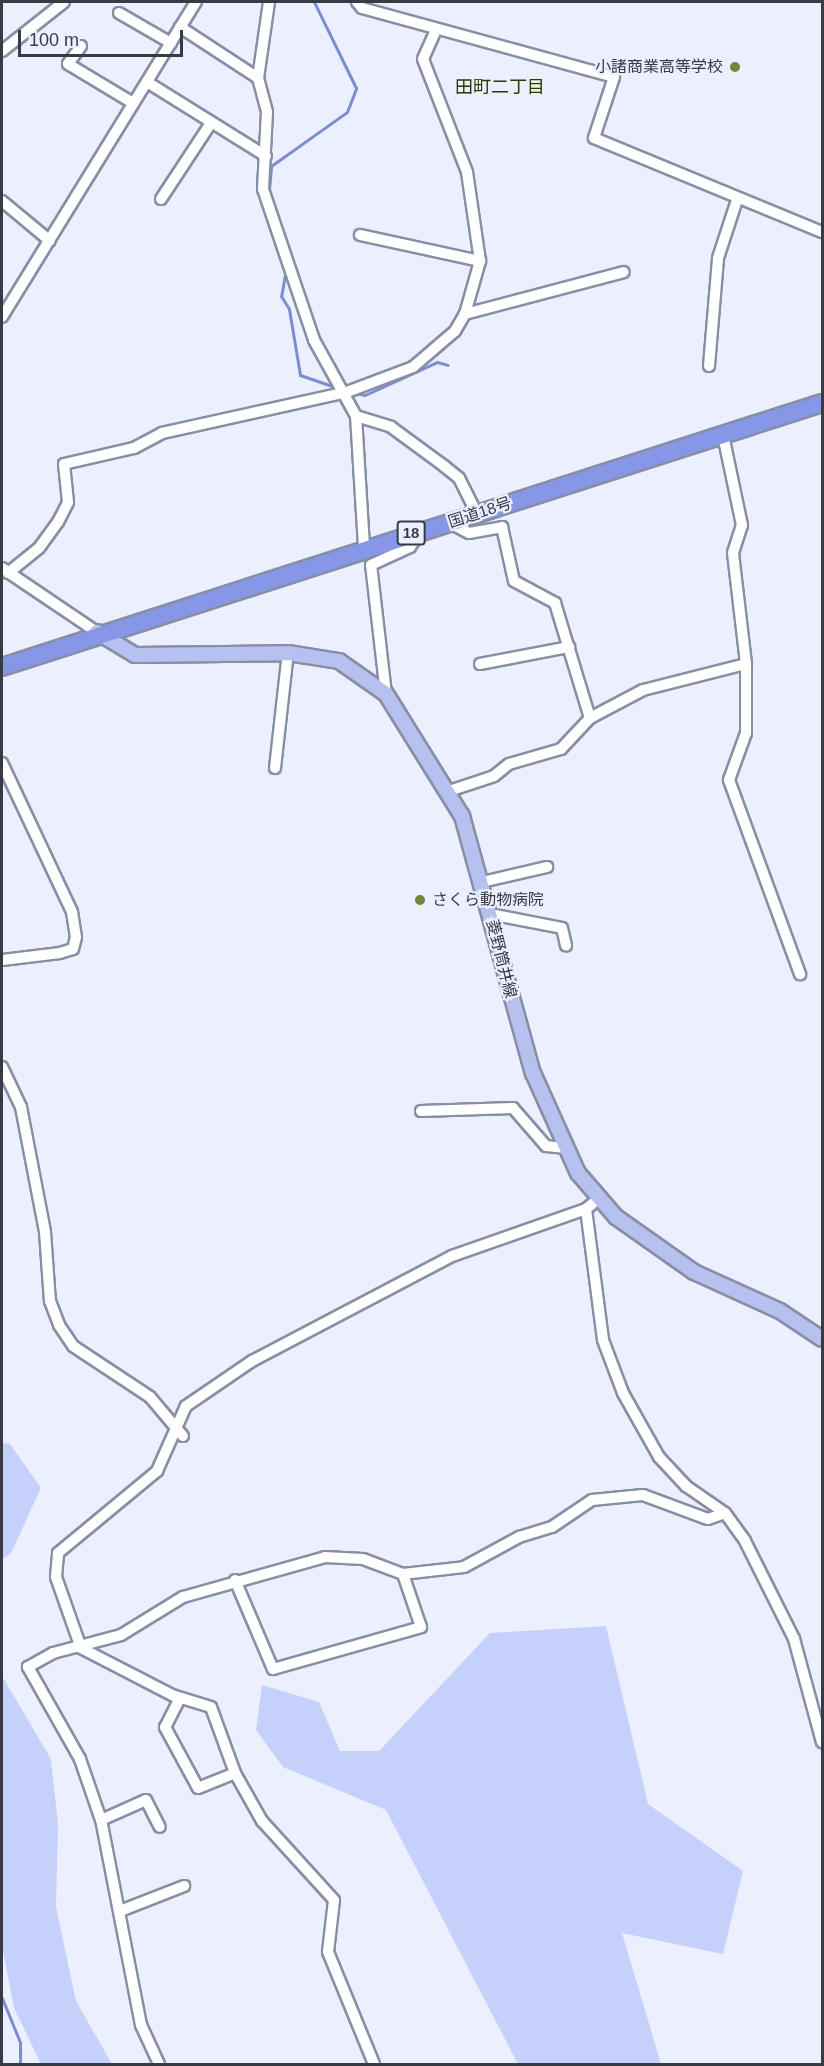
<!DOCTYPE html>
<html>
<head>
<meta charset="utf-8">
<style>
  body { margin:0 }
  #map { position:relative; width:824px; height:2066px; overflow:hidden; background:#ebeffe; font-family:Arial,"Noto Sans JP",sans-serif }
  div>[style] { position:absolute }
  .green>* { inset:0; background:#c5d1fb }
  .stream>* { height:3px; margin:-1.5px; padding:0 1.5px; transform-origin:1.5px; border-radius:1.5px; background:#7c8dd5 }
  .roads { filter:drop-shadow(2px 0 #888ea4) drop-shadow(-2px 0 #888ea4) drop-shadow(0 2px #888ea4) drop-shadow(0 -2px #888ea4) }
  .minor>* { height:10px; margin:-5px; padding:0 5px; transform-origin:5px; border-radius:5px; background:#fff }
  .major>* { height:14px; margin:-7px; padding:0 7px; transform-origin:7px; border-radius:7px; background:#b6c1f0 }
  .highway>* { height:16px; margin:-8px; padding:0 8px; transform-origin:8px; border-radius:8px; background:#8597e6 }
  .dots>* { width:16px; height:16px; translate:-50% -50%; box-sizing:border-box; border:3px solid #ebeffe; border-radius:50% }
  span { translate:-50% -50%; white-space:nowrap; text-align:center; line-height:1.15; -webkit-text-stroke:4.5px #ebeffe; paint-order:stroke }
  .shield-label span { padding:2px 4px; background:#ebeffe; border:2px solid; border-radius:4px; -webkit-text-stroke-width:0 }
  .shield-label { font-size:15px; color:#383b44; font-weight:700 }
  .poi-label { font-size:16px; color:#383b44 }
  .right { translate:-100% -50%; text-align:right }
  .left { translate:0 -50%; text-align:left }
  .street-label { font-size:16px; color:#383b44 }
  .neighbourhood-label { font-size:18px; color:#2b3900 }
  .frame { position:absolute; inset:0; border:3px solid #383b44; pointer-events:none }
  .scale { position:absolute; left:18px; top:30px; width:165px; height:27px; box-sizing:border-box; border:3px solid #383b44; border-top:0; padding-left:8px; font-size:18px; line-height:21px; white-space:nowrap; color:#383b44; -webkit-text-stroke:4px #ebeffe; paint-order:stroke }
</style>
</head>
<body>
<div id="map">
  <div class="green">
    <div style="clip-path:polygon(2px 1443px,10px 1444px,41px 1488px,11px 1553px,2px 1560px)"></div>
    <div style="clip-path:polygon(606px 1626px,648px 1804px,743px 1871px,723px 1954px,622px 1933px,661px 2064px,518px 2064px,386px 1810px,283px 1767px,256px 1730px,262px 1685px,319px 1702px,340px 1751px,379px 1751px,490px 1633px)"></div>
    <div style="clip-path:polygon(2px 1676px,51px 1759px,58px 1824px,56px 1907px,76px 2001px,112px 2064px,41px 2064px,14px 2008px,2px 1946px)"></div>
  </div>
  <div class="stream">
    <div style="left:289px;top:254px;width:67px;rotate:-107.4deg"></div>
    <div style="left:269px;top:190px;width:24px;rotate:-85deg"></div>
    <div style="left:271px;top:166px;width:93px;rotate:-35.4deg"></div>
    <div style="left:347px;top:112px;width:26px;rotate:-69deg"></div>
    <div style="left:356px;top:88px;width:96px;rotate:-116deg"></div>
    <div style="left:286px;top:269px;width:27px;rotate:100deg"></div>
    <div style="left:281px;top:296px;width:15px;rotate:58deg"></div>
    <div style="left:289px;top:309px;width:67px;rotate:80.5deg"></div>
    <div style="left:300px;top:375px;width:40px;rotate:18.9deg"></div>
    <div style="left:356px;top:393px;width:9px;rotate:13deg"></div>
    <div style="left:365px;top:395px;width:79px;rotate:-24.6deg"></div>
    <div style="left:437px;top:362px;width:11px;rotate:15deg"></div>
    <div style="left:2px;top:1998px;width:48px;rotate:67.8deg"></div>
    <div style="left:20px;top:2042px;width:22px;rotate:90deg"></div>
  </div>
  <div class="roads">
    <div class="minor">
      <div style="left:269px;top:2px;width:77px;rotate:98.2deg"></div>
      <div style="left:258px;top:78px;width:35px;rotate:75deg"></div>
      <div style="left:267px;top:112px;width:77px;rotate:93deg"></div>
      <div style="left:263px;top:189px;width:159px;rotate:71.3deg"></div>
      <div style="left:314px;top:340px;width:87px;rotate:61.1deg"></div>
      <div style="left:356px;top:416px;width:130px;rotate:86.5deg"></div>
      <div style="left:357px;top:2px;width:8px;rotate:50deg"></div>
      <div style="left:362px;top:8px;width:261px;rotate:15.3deg"></div>
      <div style="left:614px;top:77px;width:64px;rotate:108.2deg"></div>
      <div style="left:594px;top:138px;width:247px;rotate:22.4deg"></div>
      <div style="left:119px;top:13px;width:60px;rotate:30deg"></div>
      <div style="left:180px;top:27px;width:93px;rotate:33.2deg"></div>
      <div style="left:81px;top:46px;width:22px;rotate:126deg"></div>
      <div style="left:68px;top:64px;width:76px;rotate:31deg"></div>
      <div style="left:2px;top:51px;width:79px;rotate:-38.3deg"></div>
      <div style="left:147px;top:82px;width:140px;rotate:31.9deg"></div>
      <div style="left:161px;top:199px;width:91px;rotate:-56.7deg"></div>
      <div style="left:2px;top:201px;width:62px;rotate:39.8deg"></div>
      <div style="left:360px;top:235px;width:123px;rotate:12.2deg"></div>
      <div style="left:465px;top:314px;width:164px;rotate:-14.8deg"></div>
      <div style="left:2px;top:317px;width:370px;rotate:-58.4deg"></div>
      <div style="left:709px;top:366px;width:108px;rotate:-85.2deg"></div>
      <div style="left:718px;top:258px;width:61px;rotate:-71.9deg"></div>
      <div style="left:356px;top:416px;width:37px;rotate:17deg"></div>
      <div style="left:391px;top:427px;width:66px;rotate:36.3deg"></div>
      <div style="left:444px;top:466px;width:19px;rotate:39deg"></div>
      <div style="left:459px;top:478px;width:40px;rotate:63.4deg"></div>
      <div style="left:723px;top:435px;width:92px;rotate:78.1deg"></div>
      <div style="left:742px;top:525px;width:29px;rotate:108deg"></div>
      <div style="left:733px;top:553px;width:112px;rotate:83.3deg"></div>
      <div style="left:746px;top:664px;width:69px;rotate:90deg"></div>
      <div style="left:746px;top:733px;width:50px;rotate:109.9deg"></div>
      <div style="left:729px;top:780px;width:207px;rotate:69.9deg"></div>
      <div style="left:450px;top:523px;width:21px;rotate:28deg"></div>
      <div style="left:469px;top:533px;width:34px;rotate:-10deg"></div>
      <div style="left:502px;top:527px;width:55px;rotate:77.5deg"></div>
      <div style="left:514px;top:581px;width:47px;rotate:28.2deg"></div>
      <div style="left:555px;top:603px;width:120px;rotate:73.1deg"></div>
      <div style="left:2px;top:568px;width:115px;rotate:34deg"></div>
      <div style="left:8px;top:573px;width:40px;rotate:-39deg"></div>
      <div style="left:39px;top:548px;width:32px;rotate:-54deg"></div>
      <div style="left:58px;top:522px;width:22px;rotate:-63deg"></div>
      <div style="left:68px;top:502px;width:38px;rotate:-96deg"></div>
      <div style="left:64px;top:464px;width:72px;rotate:-12.9deg"></div>
      <div style="left:134px;top:448px;width:32px;rotate:-28deg"></div>
      <div style="left:162px;top:433px;width:189px;rotate:-12.5deg"></div>
      <div style="left:347px;top:392px;width:71px;rotate:-20.7deg"></div>
      <div style="left:413px;top:367px;width:55px;rotate:-40.6deg"></div>
      <div style="left:455px;top:331px;width:20px;rotate:-60deg"></div>
      <div style="left:465px;top:314px;width:55px;rotate:-74.2deg"></div>
      <div style="left:480px;top:261px;width:90px;rotate:-98.3deg"></div>
      <div style="left:467px;top:172px;width:121px;rotate:-111.3deg"></div>
      <div style="left:423px;top:59px;width:32px;rotate:-66deg"></div>
      <div style="left:480px;top:664px;width:91px;rotate:-10.8deg"></div>
      <div style="left:386px;top:694px;width:130px;rotate:-96.6deg"></div>
      <div style="left:371px;top:565px;width:43px;rotate:-24.8deg"></div>
      <div style="left:410px;top:547px;width:18px;rotate:-56deg"></div>
      <div style="left:2px;top:763px;width:165px;rotate:64.8deg"></div>
      <div style="left:72px;top:912px;width:25px;rotate:81deg"></div>
      <div style="left:76px;top:937px;width:12px;rotate:104deg"></div>
      <div style="left:73px;top:949px;width:14px;rotate:163deg"></div>
      <div style="left:60px;top:953px;width:58px;rotate:173.1deg"></div>
      <div style="left:275px;top:768px;width:116px;rotate:-83.6deg"></div>
      <div style="left:449px;top:791px;width:47px;rotate:-18.4deg"></div>
      <div style="left:494px;top:776px;width:19px;rotate:-39deg"></div>
      <div style="left:509px;top:764px;width:54px;rotate:-16.1deg"></div>
      <div style="left:561px;top:749px;width:42px;rotate:-46.9deg"></div>
      <div style="left:590px;top:718px;width:60px;rotate:-27.8deg"></div>
      <div style="left:643px;top:690px;width:106px;rotate:-14.2deg"></div>
      <div style="left:482px;top:882px;width:67px;rotate:-13deg"></div>
      <div style="left:490px;top:914px;width:73px;rotate:11deg"></div>
      <div style="left:562px;top:928px;width:18px;rotate:77deg"></div>
      <div style="left:2px;top:1067px;width:44px;rotate:64.6deg"></div>
      <div style="left:21px;top:1107px;width:127px;rotate:79.1deg"></div>
      <div style="left:45px;top:1232px;width:69px;rotate:85.9deg"></div>
      <div style="left:50px;top:1301px;width:26px;rotate:69deg"></div>
      <div style="left:59px;top:1325px;width:25px;rotate:56deg"></div>
      <div style="left:73px;top:1346px;width:92px;rotate:33.5deg"></div>
      <div style="left:150px;top:1397px;width:51px;rotate:49.8deg"></div>
      <div style="left:421px;top:1111px;width:92px;rotate:-1.9deg"></div>
      <div style="left:513px;top:1108px;width:50px;rotate:49deg"></div>
      <div style="left:546px;top:1146px;width:18px;rotate:6deg"></div>
      <div style="left:586px;top:1209px;width:132px;rotate:82.6deg"></div>
      <div style="left:603px;top:1340px;width:57px;rotate:69.3deg"></div>
      <div style="left:623px;top:1393px;width:73px;rotate:60.6deg"></div>
      <div style="left:659px;top:1457px;width:40px;rotate:47deg"></div>
      <div style="left:686px;top:1486px;width:47px;rotate:34.7deg"></div>
      <div style="left:725px;top:1513px;width:34px;rotate:54deg"></div>
      <div style="left:745px;top:1541px;width:110px;rotate:63.4deg"></div>
      <div style="left:794px;top:1639px;width:107px;rotate:74.8deg"></div>
      <div style="left:235px;top:1580px;width:97px;rotate:66.9deg"></div>
      <div style="left:273px;top:1669px;width:154px;rotate:-15.8deg"></div>
      <div style="left:421px;top:1627px;width:56px;rotate:-108.8deg"></div>
      <div style="left:180px;top:1698px;width:33px;rotate:117deg"></div>
      <div style="left:165px;top:1727px;width:69px;rotate:61.6deg"></div>
      <div style="left:198px;top:1788px;width:40px;rotate:-22deg"></div>
      <div style="left:101px;top:1820px;width:49px;rotate:-24deg"></div>
      <div style="left:146px;top:1800px;width:30px;rotate:63deg"></div>
      <div style="left:120px;top:1911px;width:69px;rotate:-21.3deg"></div>
      <div style="left:159px;top:2064px;width:43px;rotate:-114.8deg"></div>
      <div style="left:141px;top:2025px;width:209px;rotate:-101deg"></div>
      <div style="left:101px;top:1820px;width:65px;rotate:-109deg"></div>
      <div style="left:80px;top:1759px;width:106px;rotate:-119.5deg"></div>
      <div style="left:28px;top:1667px;width:29px;rotate:-29deg"></div>
      <div style="left:53px;top:1653px;width:70px;rotate:-14.8deg"></div>
      <div style="left:121px;top:1635px;width:73px;rotate:-31.5deg"></div>
      <div style="left:183px;top:1597px;width:148px;rotate:-15.7deg"></div>
      <div style="left:325px;top:1557px;width:38px;rotate:3deg"></div>
      <div style="left:363px;top:1559px;width:43px;rotate:20.6deg"></div>
      <div style="left:403px;top:1574px;width:61px;rotate:-6.5deg"></div>
      <div style="left:464px;top:1567px;width:63px;rotate:-28.6deg"></div>
      <div style="left:519px;top:1537px;width:34px;rotate:-17deg"></div>
      <div style="left:552px;top:1527px;width:48px;rotate:-34deg"></div>
      <div style="left:592px;top:1500px;width:51px;rotate:-5.6deg"></div>
      <div style="left:643px;top:1495px;width:69px;rotate:20.3deg"></div>
      <div style="left:708px;top:1519px;width:18px;rotate:-19deg"></div>
      <div style="left:374px;top:2064px;width:121px;rotate:-112.3deg"></div>
      <div style="left:328px;top:1952px;width:52px;rotate:-83.4deg"></div>
      <div style="left:334px;top:1900px;width:107px;rotate:-132.3deg"></div>
      <div style="left:262px;top:1821px;width:55px;rotate:-119.4deg"></div>
      <div style="left:235px;top:1773px;width:70px;rotate:-110deg"></div>
      <div style="left:211px;top:1707px;width:39px;rotate:-163deg"></div>
      <div style="left:174px;top:1696px;width:105px;rotate:-152.7deg"></div>
      <div style="left:81px;top:1648px;width:75px;rotate:-109.4deg"></div>
      <div style="left:56px;top:1577px;width:24px;rotate:-85deg"></div>
      <div style="left:58px;top:1553px;width:129px;rotate:-39.6deg"></div>
      <div style="left:157px;top:1471px;width:71px;rotate:-66deg"></div>
      <div style="left:186px;top:1406px;width:80px;rotate:-34.3deg"></div>
      <div style="left:252px;top:1361px;width:226px;rotate:-27.7deg"></div>
      <div style="left:452px;top:1256px;width:142px;rotate:-19.3deg"></div>
      <div style="left:586px;top:1209px;width:14px;rotate:-39deg"></div>
    </div>
    <div class="major">
      <div style="left:97px;top:632px;width:44px;rotate:31.2deg"></div>
      <div style="left:135px;top:655px;width:153px;rotate:-0.7deg"></div>
      <div style="left:288px;top:653px;width:52px;rotate:8.9deg"></div>
      <div style="left:339px;top:661px;width:57px;rotate:35.1deg"></div>
      <div style="left:386px;top:694px;width:144px;rotate:58.1deg"></div>
      <div style="left:462px;top:816px;width:267px;rotate:74.6deg"></div>
      <div style="left:533px;top:1073px;width:110px;rotate:65.8deg"></div>
      <div style="left:578px;top:1173px;width:58px;rotate:49.2deg"></div>
      <div style="left:616px;top:1217px;width:95px;rotate:35.2deg"></div>
      <div style="left:694px;top:1272px;width:94px;rotate:24.4deg"></div>
      <div style="left:780px;top:1311px;width:50px;rotate:33.7deg"></div>
    </div>
    <div class="highway">
      <div style="left:2px;top:667px;width:861px;rotate:-17.85deg"></div>
    </div>
  </div>
  <div class="dots">
    <div style="left:735px;top:67px;background:#6f8537"></div>
    <div style="left:420px;top:900px;background:#6f8537"></div>
  </div>
  <div class="shield-label">
    <span style="left:411px;top:533px">18</span>
  </div>
  <div class="poi-label">
    <span class="right" style="left:723px;top:67px">小諸商業高等学校</span>
    <span class="left" style="left:432px;top:900px">さくら動物病院</span>
  </div>
  <div class="street-label">
    <span style="left:480px;top:513px;rotate:-18deg">国道18号</span>
    <span style="left:501px;top:959px;rotate:76deg">菱野筒井線</span>
  </div>
  <div class="neighbourhood-label">
    <span style="left:500px;top:87px">田町二丁目</span>
  </div>
  <div class="frame"></div>
  <div class="scale">100 m</div>
</div>
</body>
</html>
